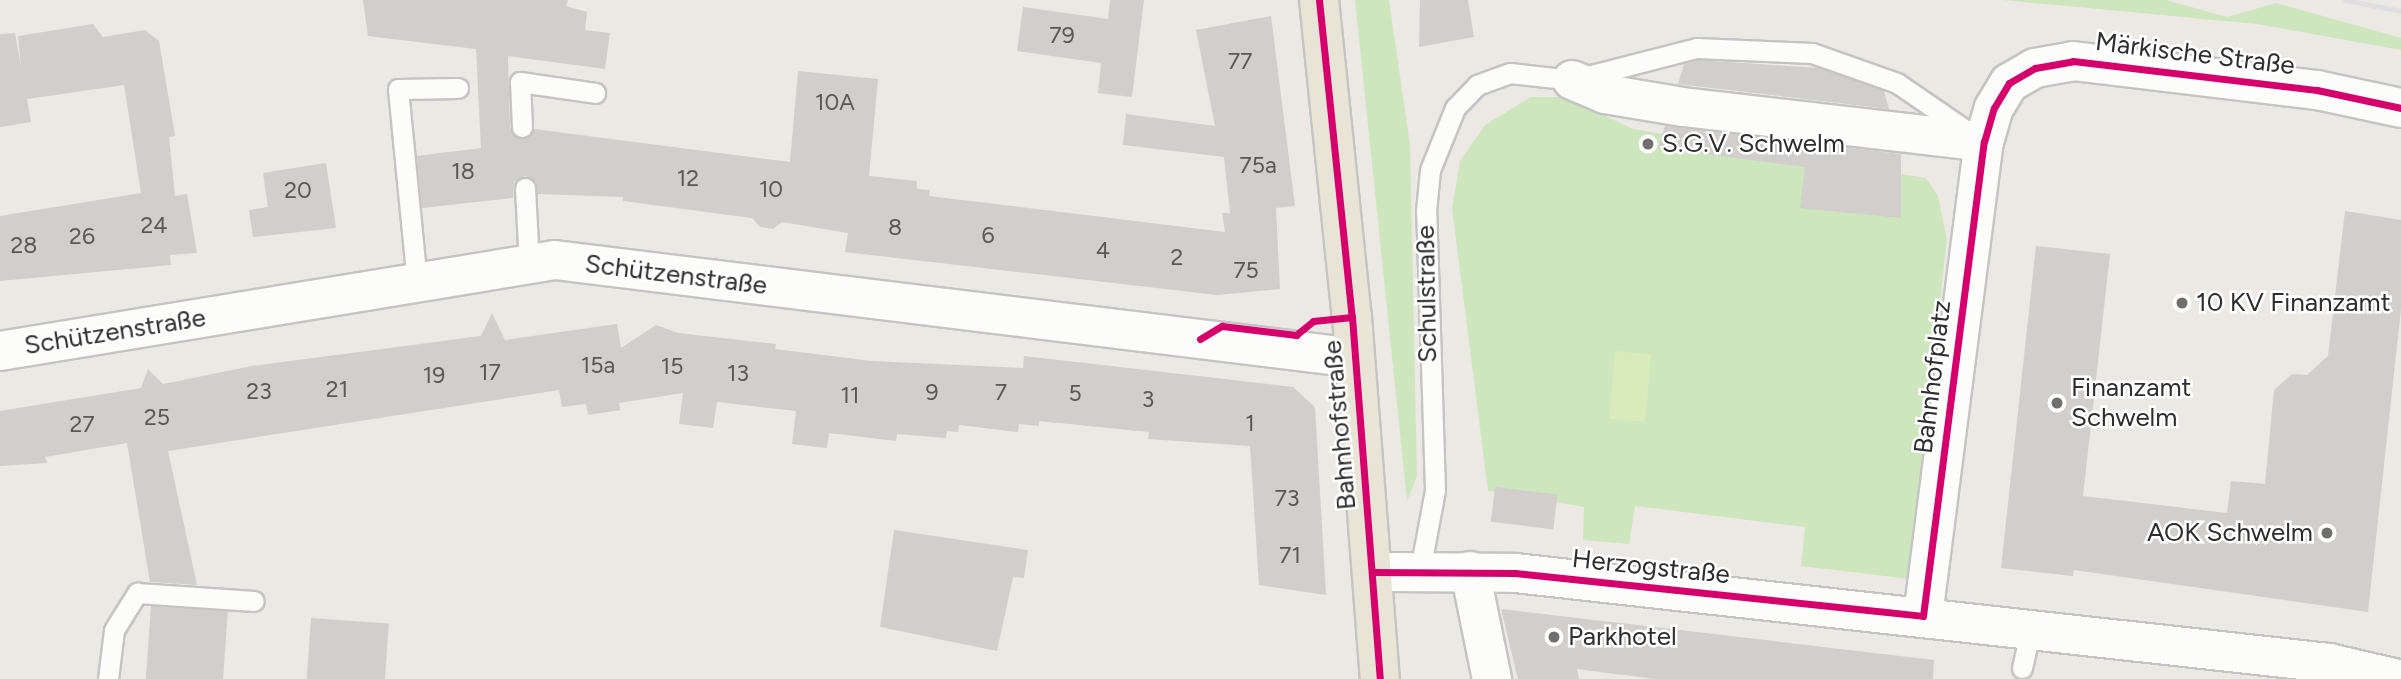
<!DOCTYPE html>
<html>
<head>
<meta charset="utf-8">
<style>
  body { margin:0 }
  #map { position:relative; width:2401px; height:679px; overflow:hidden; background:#ece8e4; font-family:Figtree,sans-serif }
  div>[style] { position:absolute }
  .green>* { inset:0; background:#cee6be }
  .pitch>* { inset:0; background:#d9eabb; transform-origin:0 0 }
  .building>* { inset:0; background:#d1cecb; transform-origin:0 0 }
  .roads { filter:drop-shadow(2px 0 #c5c4c5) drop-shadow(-2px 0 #c5c4c5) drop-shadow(0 2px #c5c4c5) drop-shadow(0 -2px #c5c4c5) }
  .lane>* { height:19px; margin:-9.5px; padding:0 9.5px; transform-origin:9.5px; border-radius:9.5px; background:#fcfcfb }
  .street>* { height:38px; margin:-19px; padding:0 19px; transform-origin:19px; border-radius:19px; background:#fcfcfb }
  .primary>* { height:38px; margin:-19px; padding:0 19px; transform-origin:19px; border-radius:19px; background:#e8e4d6 }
  .rail>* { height:5px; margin:-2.5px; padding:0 2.5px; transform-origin:2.5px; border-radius:2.5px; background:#dfdfe1 }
  .cycleway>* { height:7px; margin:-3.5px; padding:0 3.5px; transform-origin:3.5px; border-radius:3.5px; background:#d6006c }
  .dots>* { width:19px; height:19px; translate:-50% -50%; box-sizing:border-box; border:4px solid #fff; border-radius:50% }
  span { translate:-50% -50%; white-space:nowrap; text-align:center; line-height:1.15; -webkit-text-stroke:5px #fff; paint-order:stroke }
  .number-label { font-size:23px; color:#585857 }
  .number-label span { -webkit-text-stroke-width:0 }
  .street-label { font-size:26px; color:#2e2e2e }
  .poi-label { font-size:26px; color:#2e2e2e }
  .left { translate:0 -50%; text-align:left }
  .right { translate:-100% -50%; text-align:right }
</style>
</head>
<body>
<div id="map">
  <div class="green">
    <div style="clip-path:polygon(1355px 0,1389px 0,1410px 145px,1417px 476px,1407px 501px)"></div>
    <div style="clip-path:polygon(2003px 0,2166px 0,2227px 17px,2276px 3px,2401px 38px,2401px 50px,2257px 24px)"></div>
    <div style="clip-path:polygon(1531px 97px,1565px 97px,1633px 129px,1926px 178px,1938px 196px,1947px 239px,1909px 579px,1801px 566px,1805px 527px,1635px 506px,1629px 544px,1583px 540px,1584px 507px,1488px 491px,1452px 208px,1460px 161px,1485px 125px)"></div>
  </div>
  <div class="pitch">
    <div style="left:1615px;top:351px;width:36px;height:68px;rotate:5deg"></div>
  </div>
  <div class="building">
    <div style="clip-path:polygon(363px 0,568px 0,566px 6px,587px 12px,585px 30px,610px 33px,605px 69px,508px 56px,510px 128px,517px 138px,528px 138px,534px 129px,790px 162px,798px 71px,878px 79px,869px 176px,917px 181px,917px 189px,930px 190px,929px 196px,1225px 232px,1222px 213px,1230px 213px,1224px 157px,1123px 145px,1126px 114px,1215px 126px,1196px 30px,1271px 16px,1295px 206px,1276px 208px,1280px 289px,1217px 295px,845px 252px,848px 233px,782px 222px,773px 229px,760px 227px,752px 218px,623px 201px,623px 197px,538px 194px,535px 181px,525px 176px,514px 182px,513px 198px,422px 208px,417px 156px,481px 148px,476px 49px,368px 36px)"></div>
    <div style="clip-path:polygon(1110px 0,1144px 0,1132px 97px,1098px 93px,1101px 63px,1017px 51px,1023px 7px,1108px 19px)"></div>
    <div style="clip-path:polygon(1420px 0,1468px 0,1474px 37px,1419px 47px)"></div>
    <div style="clip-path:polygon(93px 24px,103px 37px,145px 30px,159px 41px,175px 136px,169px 137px,175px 196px,187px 194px,197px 253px,170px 255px,171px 265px,0 281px,0 216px,141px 193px,124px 85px,27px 99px,31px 122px,0 127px,0 34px,15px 33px,21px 67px,18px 36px)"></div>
    <div style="clip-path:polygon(1698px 60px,1818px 68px,1884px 91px,1889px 109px,1678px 84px,1684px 64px)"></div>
    <div style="clip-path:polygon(1665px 126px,1901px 154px,1901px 218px,1800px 208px,1805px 167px,1658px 148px)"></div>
    <div style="clip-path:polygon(326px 163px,336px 228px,253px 237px,249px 210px,268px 207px,263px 173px)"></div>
    <div style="clip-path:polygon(2345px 211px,2401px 220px,2401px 309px,2368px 612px,2074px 570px,2073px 576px,2001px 568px,2036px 246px,2110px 254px,2083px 496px,2227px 513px,2231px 481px,2265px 484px,2274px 390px,2292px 374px,2307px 375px,2328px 356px)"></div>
    <div style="clip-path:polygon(492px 313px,505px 340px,617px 324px,621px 348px,656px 325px,678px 333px,776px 344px,775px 349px,872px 361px,1023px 368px,1024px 356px,1293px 387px,1315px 407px,1326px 595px,1259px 585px,1250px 446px,1148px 439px,1149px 432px,1039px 421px,1039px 426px,1019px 424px,1018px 432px,959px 425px,958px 432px,947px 431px,946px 438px,897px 434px,896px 441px,829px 433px,827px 448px,792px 444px,796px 411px,717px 402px,713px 428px,679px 424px,683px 393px,619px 403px,620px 410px,588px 415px,586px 404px,562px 407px,559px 390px,168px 451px,197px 585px,150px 582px,127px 443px,45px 457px,47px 463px,0 466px,0 411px,141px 388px,148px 369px,163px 384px,252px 366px,481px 336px)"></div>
    <div style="left:1495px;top:487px;width:63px;height:35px;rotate:7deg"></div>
    <div style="clip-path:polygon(894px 530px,1028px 550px,1024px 578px,1013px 577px,997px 651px,880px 627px)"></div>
    <div style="left:151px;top:606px;width:77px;height:73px;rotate:4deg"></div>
    <div style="clip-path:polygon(1501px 609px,1934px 660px,1933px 679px,1655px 679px,1577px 669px,1579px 679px,1518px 679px)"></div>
    <div style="left:311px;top:618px;width:78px;height:61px;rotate:4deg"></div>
  </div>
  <div class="roads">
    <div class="lane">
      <div style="left:522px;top:127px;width:45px;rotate:-92.5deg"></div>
      <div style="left:520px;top:82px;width:76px;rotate:8.3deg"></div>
      <div style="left:525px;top:188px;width:77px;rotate:87deg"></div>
      <div style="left:417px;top:283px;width:195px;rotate:-95.6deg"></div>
      <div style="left:398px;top:89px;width:60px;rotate:-1deg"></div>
      <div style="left:1410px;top:567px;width:11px;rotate:-10deg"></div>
      <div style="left:1421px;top:565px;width:76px;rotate:-79.4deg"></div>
      <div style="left:1435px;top:490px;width:279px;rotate:-91.8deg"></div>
      <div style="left:1426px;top:211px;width:41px;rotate:-84.4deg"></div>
      <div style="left:1430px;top:170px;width:67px;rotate:-68deg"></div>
      <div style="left:1455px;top:108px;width:32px;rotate:-46deg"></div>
      <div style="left:1477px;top:85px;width:35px;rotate:-20deg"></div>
      <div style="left:1510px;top:73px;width:62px;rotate:6.4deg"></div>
      <div style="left:1572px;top:80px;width:129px;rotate:-14.4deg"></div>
      <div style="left:1697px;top:48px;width:115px;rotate:2.5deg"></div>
      <div style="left:1812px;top:53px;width:90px;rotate:19.4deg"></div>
      <div style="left:1897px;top:83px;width:88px;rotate:34.4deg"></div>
      <div style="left:2022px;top:668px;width:41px;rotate:-77.3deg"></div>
      <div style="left:108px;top:679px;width:49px;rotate:-83deg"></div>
      <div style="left:114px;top:630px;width:44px;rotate:-58.1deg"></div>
      <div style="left:137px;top:593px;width:117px;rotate:3.9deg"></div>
    </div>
    <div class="street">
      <div style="left:1572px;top:80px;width:36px;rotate:23deg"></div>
      <div style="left:1605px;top:94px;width:79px;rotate:9.5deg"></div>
      <div style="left:1683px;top:107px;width:303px;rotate:6.6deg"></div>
      <div style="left:0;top:351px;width:562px;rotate:-9.31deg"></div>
      <div style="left:555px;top:260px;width:805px;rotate:6.99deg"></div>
      <div style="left:1470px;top:571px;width:110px;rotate:78.5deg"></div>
      <div style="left:1374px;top:572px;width:141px;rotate:0.4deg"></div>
      <div style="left:1515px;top:573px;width:819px;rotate:6.31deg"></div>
      <div style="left:2329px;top:663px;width:71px;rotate:13.1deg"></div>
      <div style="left:1923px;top:616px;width:478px;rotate:-82.7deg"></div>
      <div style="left:1984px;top:142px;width:35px;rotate:-74deg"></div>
      <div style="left:1994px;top:108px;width:29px;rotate:-59deg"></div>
      <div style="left:2009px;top:83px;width:30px;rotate:-30deg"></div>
      <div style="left:2035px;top:68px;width:39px;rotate:-10deg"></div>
      <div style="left:2073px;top:61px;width:246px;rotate:6.8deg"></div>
      <div style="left:2317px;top:90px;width:86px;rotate:12.1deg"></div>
    </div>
    <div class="primary">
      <div style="left:1319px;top:0;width:319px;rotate:84.1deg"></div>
      <div style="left:1352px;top:317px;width:363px;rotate:85.6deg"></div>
    </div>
  </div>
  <div class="rail">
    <div style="left:2345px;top:0;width:57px;rotate:11.1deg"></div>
  </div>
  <div class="cycleway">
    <div style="left:1319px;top:0;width:319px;rotate:84.1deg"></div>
    <div style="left:1352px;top:317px;width:363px;rotate:85.6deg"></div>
    <div style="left:1200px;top:339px;width:26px;rotate:-31deg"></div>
    <div style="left:1222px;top:326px;width:75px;rotate:6.9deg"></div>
    <div style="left:1296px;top:335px;width:22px;rotate:-39deg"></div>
    <div style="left:1313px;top:321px;width:39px;rotate:-6deg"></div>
    <div style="left:1374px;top:572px;width:141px;rotate:0.4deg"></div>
    <div style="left:1515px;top:573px;width:410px;rotate:6deg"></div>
    <div style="left:1923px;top:616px;width:478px;rotate:-82.7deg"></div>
    <div style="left:1984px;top:142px;width:35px;rotate:-74deg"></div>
    <div style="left:1994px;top:108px;width:29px;rotate:-59deg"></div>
    <div style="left:2009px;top:83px;width:30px;rotate:-30deg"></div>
    <div style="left:2035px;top:68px;width:39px;rotate:-10deg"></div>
    <div style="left:2073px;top:61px;width:246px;rotate:6.8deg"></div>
    <div style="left:2317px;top:90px;width:86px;rotate:12.1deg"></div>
  </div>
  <div class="dots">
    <div style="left:1648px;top:144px;background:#706f6e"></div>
    <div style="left:2182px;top:303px;background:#706f6e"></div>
    <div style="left:2057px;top:403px;background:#706f6e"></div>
    <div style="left:2327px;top:533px;background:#706f6e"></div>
    <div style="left:1554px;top:637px;background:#706f6e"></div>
  </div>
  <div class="number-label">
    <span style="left:1062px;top:35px">79</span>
    <span style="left:1240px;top:61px">77</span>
    <span style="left:835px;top:102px">10A</span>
    <span style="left:1258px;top:165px">75a</span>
    <span style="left:463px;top:171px">18</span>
    <span style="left:688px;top:178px">12</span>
    <span style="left:771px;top:189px">10</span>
    <span style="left:298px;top:190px">20</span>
    <span style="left:154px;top:225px">24</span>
    <span style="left:895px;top:227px">8</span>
    <span style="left:988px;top:235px">6</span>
    <span style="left:82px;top:236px">26</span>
    <span style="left:24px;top:245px">28</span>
    <span style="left:1103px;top:250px">4</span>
    <span style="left:1177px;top:257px">2</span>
    <span style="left:1246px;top:270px">75</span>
    <span style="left:598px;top:365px">15a</span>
    <span style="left:672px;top:366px">15</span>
    <span style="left:490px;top:372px">17</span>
    <span style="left:738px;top:373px">13</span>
    <span style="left:434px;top:375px">19</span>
    <span style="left:337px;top:389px">21</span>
    <span style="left:259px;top:391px">23</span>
    <span style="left:932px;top:392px">9</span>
    <span style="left:1001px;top:392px">7</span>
    <span style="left:1075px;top:393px">5</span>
    <span style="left:850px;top:395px">11</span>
    <span style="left:1148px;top:399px">3</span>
    <span style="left:157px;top:417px">25</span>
    <span style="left:1250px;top:423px">1</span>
    <span style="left:82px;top:424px">27</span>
    <span style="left:1287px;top:498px">73</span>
    <span style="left:1290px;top:555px">71</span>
  </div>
  <div class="street-label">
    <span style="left:2195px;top:54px;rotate:7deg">Märkische Straße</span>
    <span style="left:676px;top:275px;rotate:7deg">Schützenstraße</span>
    <span style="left:1427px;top:294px;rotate:-91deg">Schulstraße</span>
    <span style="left:115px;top:332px;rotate:-9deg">Schützenstraße</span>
    <span style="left:1933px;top:377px;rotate:-83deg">Bahnhofplatz</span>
    <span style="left:1340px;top:425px;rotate:-95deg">Bahnhofstraße</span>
    <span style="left:1651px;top:567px;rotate:6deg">Herzogstraße</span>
  </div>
  <div class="poi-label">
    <span class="left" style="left:1662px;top:144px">S.G.V. Schwelm</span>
    <span class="left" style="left:2196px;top:303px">10 KV Finanzamt</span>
    <span class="left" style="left:2071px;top:403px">Finanzamt<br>Schwelm</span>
    <span class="right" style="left:2313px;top:533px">AOK Schwelm</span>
    <span class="left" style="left:1568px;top:637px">Parkhotel</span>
  </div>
</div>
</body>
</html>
